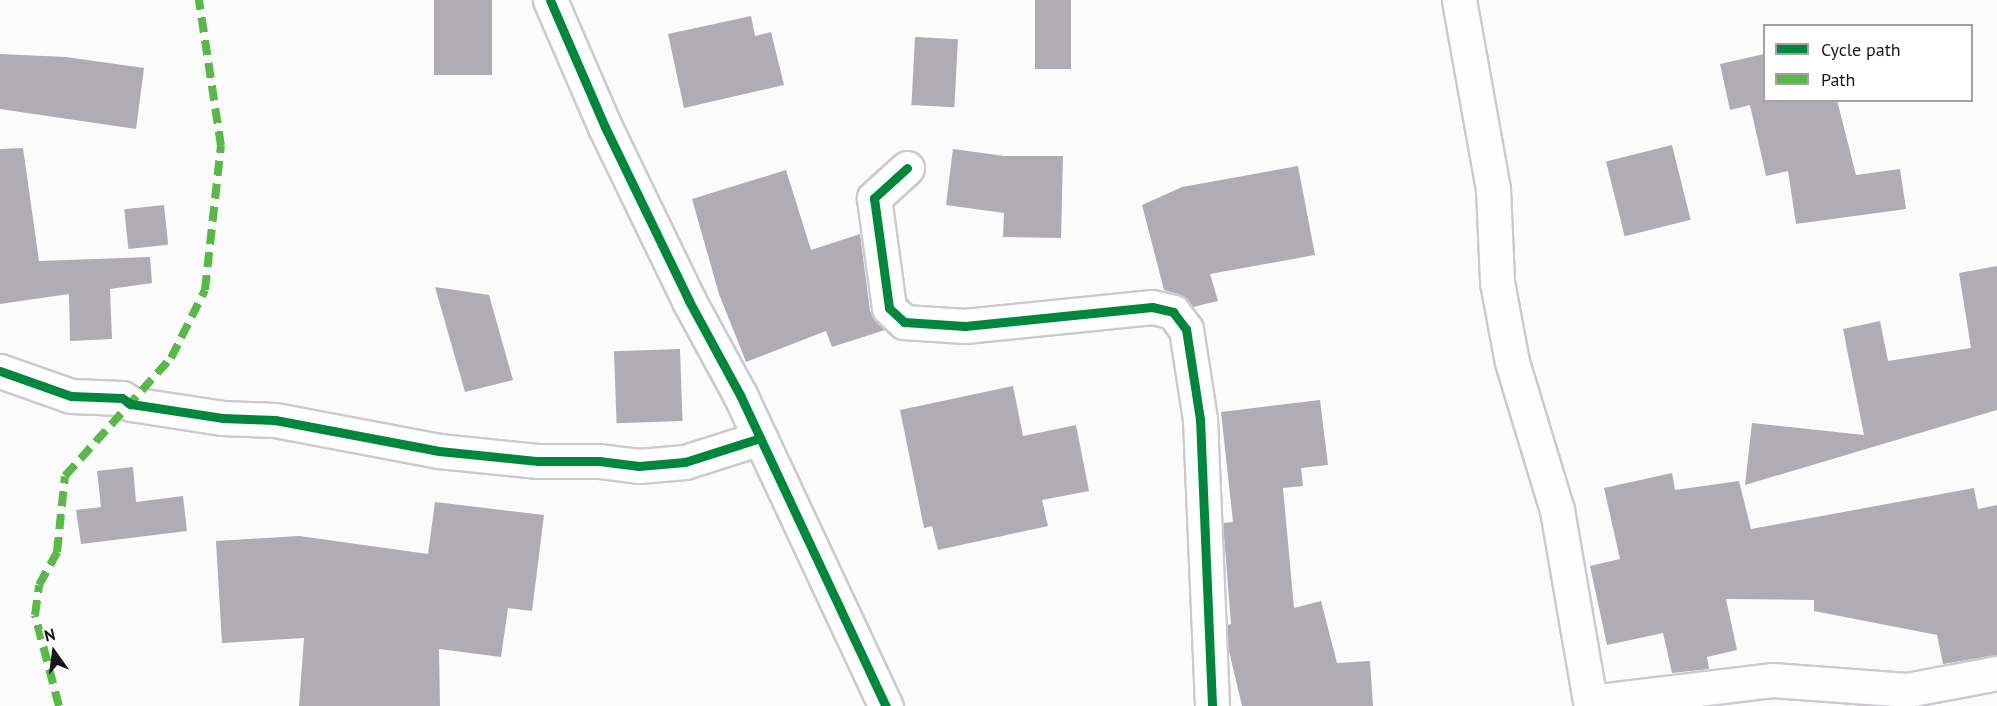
<!DOCTYPE html>
<html>
<head>
<meta charset="utf-8">
<style>
  body { margin:0 }
  #map { position:relative; width:1997px; height:706px; overflow:hidden; background:#fbfbfb; font-family:"PT Sans",sans-serif }
  div>[style] { position:absolute }
  .building>* { inset:0; background:#afacb3; transform-origin:0 0 }
  .roads { filter:drop-shadow(2px 0 #cccacf) drop-shadow(-2px 0 #cccacf) drop-shadow(0 2px #cccacf) drop-shadow(0 -2px #cccacf) }
  .street>* { height:33px; margin:-16.5px; padding:0 16.5px; transform-origin:16.5px; border-radius:16.5px; background:#fefefe }
  .quiet>* { height:8px; margin-top:-4px; transform-origin:0; background:repeating-linear-gradient(90deg,#58b947 0 15px,transparent 0 23px) }
  .cycleway>* { height:9px; margin:-4.5px; padding:0 4.5px; transform-origin:4.5px; border-radius:4.5px; background:#00873e }
  span { translate:-50% -50%; white-space:nowrap; text-align:center; line-height:1.15; -webkit-text-stroke:5px #fff; paint-order:stroke }
  .legend { position:absolute; left:1763px; top:24px; width:210px; height:78px; box-sizing:border-box; background:#fff; border:2px solid #a3a1a5; margin:0; padding:8px 10px; list-style:none; font-size:18px; color:#19151f }
  .legend li { display:flex; align-items:center; gap:12px; height:30px }
  .legend b { width:30px; border:2px solid #a3a1a5 }
  .north { position:absolute; left:24px; top:622px; width:60px; height:60px; -webkit-text-stroke:4px #fff; paint-order:stroke; rotate:346deg; font-size:16px; font-weight:700; line-height:24px; text-align:center; color:#19151f }
  .north::after { content:''; display:block; margin:auto; width:21px; height:27px; background:#19151f; clip-path:polygon(50% 0,100% 100%,50% 72%,0 100%) }
</style>
</head>
<body>
<div id="map">
  <div class="building">
    <div style="left:434px;top:0;width:58px;height:75px"></div>
    <div style="left:1035px;top:0;width:36px;height:69px"></div>
    <div style="clip-path:polygon(751px 16px,755px 36px,771px 32px,784px 85px,684px 108px,668px 34px)"></div>
    <div style="left:915px;top:37px;width:43px;height:68px;rotate:3deg"></div>
    <div style="clip-path:polygon(0 54px,66px 57px,144px 68px,136px 129px,0 109px)"></div>
    <div style="clip-path:polygon(1764px 54px,1764px 100px,1837px 100px,1856px 175px,1900px 169px,1906px 209px,1796px 224px,1788px 171px,1766px 176px,1750px 105px,1730px 110px,1720px 64px)"></div>
    <div style="left:1672px;top:145px;width:77px;height:68px;rotate:76deg"></div>
    <div style="clip-path:polygon(23px 148px,39px 261px,150px 257px,152px 283px,110px 289px,112px 339px,70px 341px,69px 294px,0 304px,0 149px)"></div>
    <div style="clip-path:polygon(953px 149px,1005px 156px,1063px 156px,1061px 238px,1003px 237px,1004px 213px,946px 205px)"></div>
    <div style="clip-path:polygon(1298px 166px,1315px 255px,1210px 274px,1218px 301px,1193px 307px,1178px 294px,1164px 290px,1142px 205px,1182px 187px)"></div>
    <div style="clip-path:polygon(786px 170px,811px 250px,860px 234px,870px 311px,885px 330px,832px 347px,826px 331px,746px 362px,719px 294px,692px 199px)"></div>
    <div style="left:164px;top:205px;width:40px;height:40px;rotate:84deg"></div>
    <div style="clip-path:polygon(1997px 266px,1997px 410px,1745px 485px,1752px 423px,1864px 435px,1843px 329px,1880px 321px,1888px 361px,1971px 348px,1959px 273px)"></div>
    <div style="clip-path:polygon(435px 287px,489px 295px,513px 380px,465px 392px)"></div>
    <div style="left:680px;top:349px;width:72px;height:66px;rotate:88deg"></div>
    <div style="clip-path:polygon(1013px 386px,1023px 436px,1076px 425px,1089px 491px,1042px 500px,1048px 526px,938px 550px,932px 526px,924px 528px,900px 410px)"></div>
    <div style="clip-path:polygon(1320px 400px,1328px 465px,1301px 468px,1303px 486px,1283px 488px,1294px 608px,1321px 601px,1337px 663px,1370px 661px,1373px 706px,1242px 706px,1228px 647px,1227px 625px,1231px 624px,1223px 523px,1233px 522px,1221px 412px)"></div>
    <div style="clip-path:polygon(133px 467px,136px 502px,183px 496px,187px 531px,81px 544px,76px 510px,101px 507px,97px 471px)"></div>
    <div style="clip-path:polygon(1672px 473px,1675px 490px,1739px 481px,1751px 529px,1974px 488px,1978px 509px,1997px 505px,1997px 655px,1943px 664px,1937px 635px,1814px 611px,1814px 600px,1726px 599px,1737px 650px,1707px 657px,1709px 669px,1672px 673px,1663px 633px,1607px 645px,1590px 566px,1620px 559px,1604px 488px)"></div>
    <div style="clip-path:polygon(435px 502px,544px 515px,532px 611px,508px 608px,501px 657px,439px 649px,440px 706px,299px 706px,304px 638px,222px 643px,216px 541px,299px 536px,428px 554px)"></div>
  </div>
  <div class="roads">
    <div class="street">
      <div style="left:550px;top:0;width:138px;rotate:66.6deg"></div>
      <div style="left:605px;top:127px;width:193px;rotate:64.2deg"></div>
      <div style="left:689px;top:301px;width:107px;rotate:61.5deg"></div>
      <div style="left:740px;top:395px;width:344px;rotate:64.9deg"></div>
      <div style="left:1459px;top:0;width:192px;rotate:79.8deg"></div>
      <div style="left:1493px;top:189px;width:93px;rotate:87.5deg"></div>
      <div style="left:1497px;top:282px;width:81px;rotate:79.4deg"></div>
      <div style="left:1512px;top:362px;width:155px;rotate:73.1deg"></div>
      <div style="left:1557px;top:510px;width:199px;rotate:80.2deg"></div>
      <div style="left:907px;top:168px;width:45px;rotate:137.7deg"></div>
      <div style="left:874px;top:198px;width:111px;rotate:82.2deg"></div>
      <div style="left:889px;top:308px;width:21px;rotate:43deg"></div>
      <div style="left:904px;top:322px;width:61px;rotate:3.8deg"></div>
      <div style="left:965px;top:326px;width:188px;rotate:-5.8deg"></div>
      <div style="left:1152px;top:307px;width:22px;rotate:13deg"></div>
      <div style="left:1173px;top:312px;width:21px;rotate:53deg"></div>
      <div style="left:1186px;top:329px;width:91px;rotate:81.2deg"></div>
      <div style="left:1200px;top:419px;width:287px;rotate:87.6deg"></div>
      <div style="left:0;top:371px;width:75px;rotate:19.4deg"></div>
      <div style="left:71px;top:396px;width:51px;rotate:2.2deg"></div>
      <div style="left:122px;top:398px;width:11px;rotate:34deg"></div>
      <div style="left:131px;top:404px;width:92px;rotate:8.7deg"></div>
      <div style="left:222px;top:418px;width:53px;rotate:2.2deg"></div>
      <div style="left:275px;top:420px;width:167px;rotate:10.7deg"></div>
      <div style="left:439px;top:451px;width:100px;rotate:5.8deg"></div>
      <div style="left:538px;top:461px;width:61px"></div>
      <div style="left:599px;top:461px;width:40px;rotate:7.1deg"></div>
      <div style="left:639px;top:466px;width:46px;rotate:-5deg"></div>
      <div style="left:685px;top:462px;width:79px;rotate:-17.7deg"></div>
      <div style="left:1591px;top:702px;width:182px;rotate:-6.9deg"></div>
      <div style="left:1772px;top:680px;width:135px;rotate:4.2deg"></div>
      <div style="left:1907px;top:690px;width:92px;rotate:-10.7deg"></div>
    </div>
  </div>
  <div class="quiet">
    <div style="left:59px;top:706px;width:94px;rotate:-104.8deg"></div>
    <div style="left:35px;top:615px;width:30px;rotate:-82deg"></div>
    <div style="left:39px;top:585px;width:38px;rotate:-61deg"></div>
    <div style="left:57px;top:552px;width:76px;rotate:-84deg"></div>
    <div style="left:65px;top:476px;width:159px;rotate:-48.1deg"></div>
    <div style="left:171px;top:358px;width:76px;rotate:-63.4deg"></div>
    <div style="left:205px;top:290px;width:145px;rotate:-83.7deg"></div>
    <div style="left:221px;top:146px;width:148px;rotate:-98.6deg"></div>
  </div>
  <div class="cycleway">
    <div style="left:550px;top:0;width:138px;rotate:66.6deg"></div>
    <div style="left:605px;top:127px;width:193px;rotate:64.2deg"></div>
    <div style="left:689px;top:301px;width:107px;rotate:61.5deg"></div>
    <div style="left:740px;top:395px;width:344px;rotate:64.9deg"></div>
    <div style="left:907px;top:168px;width:45px;rotate:137.7deg"></div>
    <div style="left:874px;top:198px;width:111px;rotate:82.2deg"></div>
    <div style="left:889px;top:308px;width:21px;rotate:43deg"></div>
    <div style="left:904px;top:322px;width:61px;rotate:3.8deg"></div>
    <div style="left:965px;top:326px;width:188px;rotate:-5.8deg"></div>
    <div style="left:1152px;top:307px;width:22px;rotate:13deg"></div>
    <div style="left:1173px;top:312px;width:21px;rotate:53deg"></div>
    <div style="left:1186px;top:329px;width:91px;rotate:81.2deg"></div>
    <div style="left:1200px;top:419px;width:287px;rotate:87.6deg"></div>
    <div style="left:0;top:371px;width:75px;rotate:19.4deg"></div>
    <div style="left:71px;top:396px;width:51px;rotate:2.2deg"></div>
    <div style="left:122px;top:398px;width:11px;rotate:34deg"></div>
    <div style="left:131px;top:404px;width:92px;rotate:8.7deg"></div>
    <div style="left:222px;top:418px;width:53px;rotate:2.2deg"></div>
    <div style="left:275px;top:420px;width:167px;rotate:10.7deg"></div>
    <div style="left:439px;top:451px;width:100px;rotate:5.8deg"></div>
    <div style="left:538px;top:461px;width:61px"></div>
    <div style="left:599px;top:461px;width:40px;rotate:7.1deg"></div>
    <div style="left:639px;top:466px;width:46px;rotate:-5deg"></div>
    <div style="left:685px;top:462px;width:79px;rotate:-17.7deg"></div>
  </div>
  <ul class="legend">
  <li><b style="height:8px;background:#00873e"></b>Cycle path</li>
  <li><b style="height:8px;background:#58b947"></b>Path</li>
  </ul>
  <div class="north">N</div>
</div>
</body>
</html>
